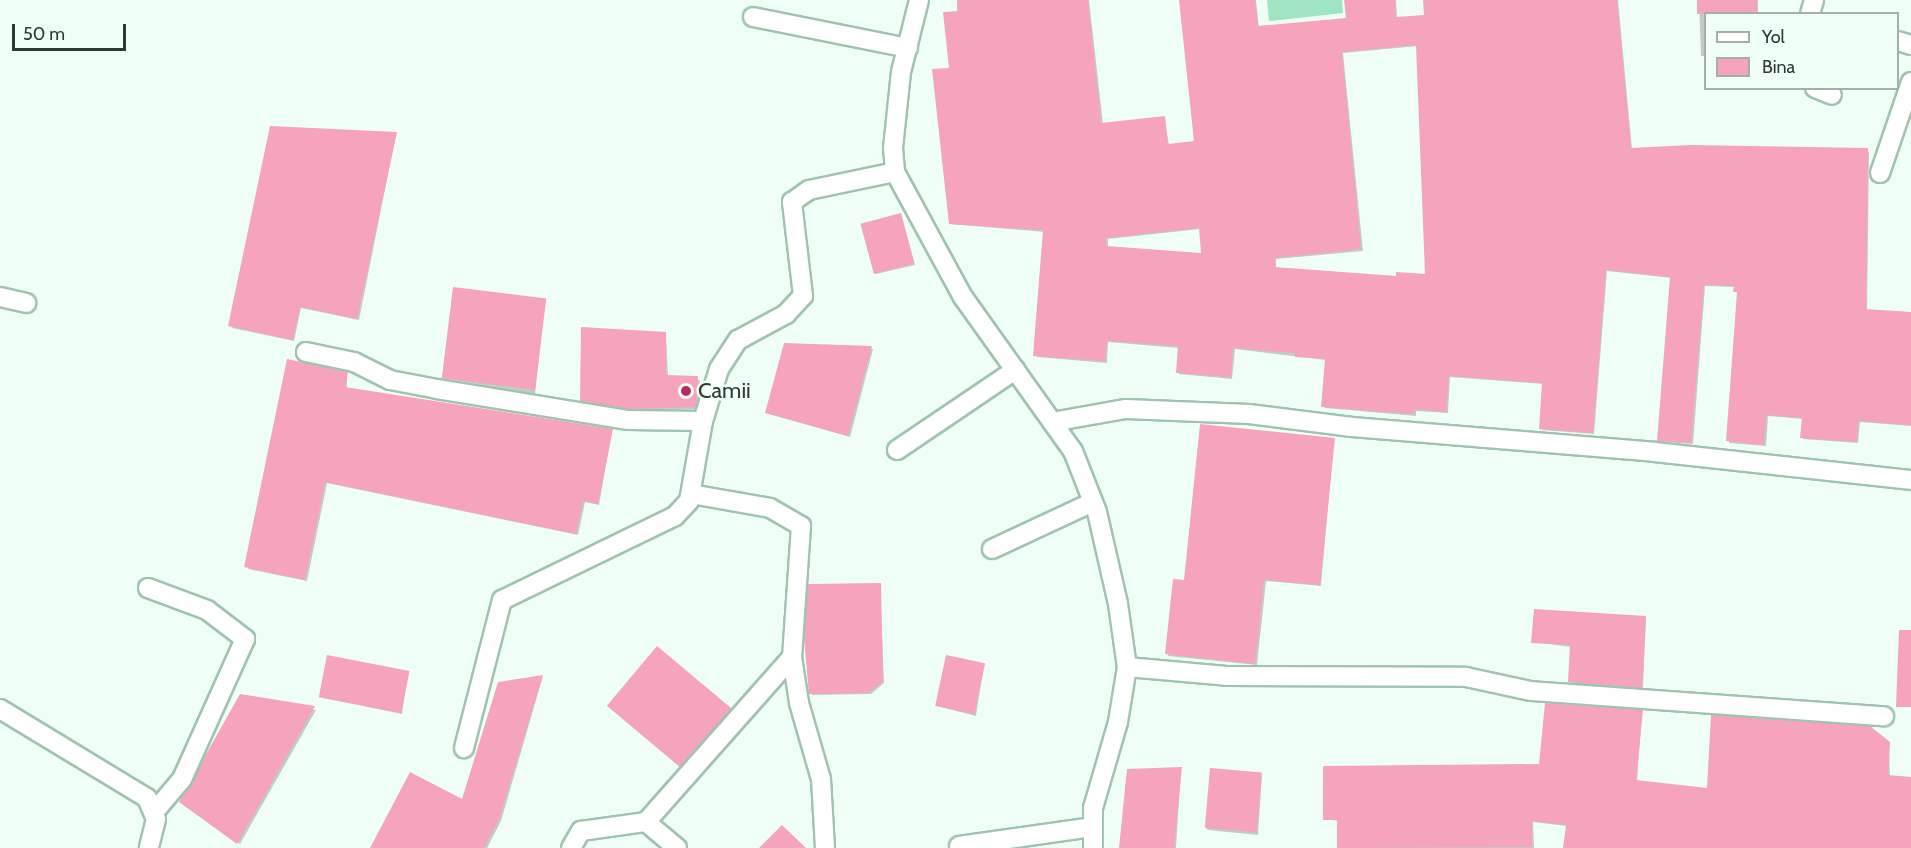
<!DOCTYPE html>
<html>
<head>
<meta charset="utf-8">
<style>
  body { margin:0 }
  #map { position:relative; width:1911px; height:848px; overflow:hidden; background:#f0fff6; font-family:Cabin,sans-serif }
  div>[style] { position:absolute }
  .green>* { inset:0; background:#9fe5c1 }
  .shadow>* { inset:0; background:#0003; transform-origin:0 0 }
  .building>* { inset:0; background:#f6a3bc; transform-origin:0 0 }
  .roads { filter:drop-shadow(2px 0 #a0c3b0) drop-shadow(-2px 0 #a0c3b0) drop-shadow(0 2px #a0c3b0) drop-shadow(0 -2px #a0c3b0) }
  .minor>* { height:18px; margin:-9px; padding:0 9px; transform-origin:9px; border-radius:9px; background:#fff }
  .dots>* { width:16px; height:16px; translate:-50% -50%; box-sizing:border-box; border:3px solid #f0fff6; border-radius:50% }
  span { translate:-50% -50%; white-space:nowrap; text-align:center; line-height:1.15; -webkit-text-stroke:5px #f0fff6; paint-order:stroke }
  .poi-label { font-size:22px; color:#2c3a32 }
  .left { translate:0 -50%; text-align:left }
  .legend { position:absolute; left:1704px; top:12px; width:195px; height:78px; box-sizing:border-box; background:#f0fff6; border:2px solid #a2b0a8; margin:0; padding:8px 10px; list-style:none; font-size:18px; color:#2c3a32 }
  .legend li { display:flex; align-items:center; gap:12px; height:30px }
  .legend b { width:30px; border:2px solid #a2b0a8 }
  .scale { position:absolute; left:12px; top:24px; width:114px; height:27px; box-sizing:border-box; border:3px solid #2c3a32; border-top:0; padding-left:8px; font-size:18px; line-height:21px; white-space:nowrap; color:#2c3a32; -webkit-text-stroke:4px #f0fff6; paint-order:stroke }
</style>
</head>
<body>
<div id="map">
  <div class="green">
    <div style="clip-path:polygon(1267px 0,1342px 0,1343px 13px,1269px 21px)"></div>
  </div>
  <div class="shadow">
    <div style="clip-path:polygon(evenodd,958px 0,1089px 0,1103px 124px,1164px 118px,1169px 145px,1195px 143px,1181px 0,1256px 0,1259px 27px,1347px 19px,1345px 0,1396px 0,1397px 18px,1426px 17px,1425px 0,1618px 0,1632px 149px,1869px 152px,1867px 311px,1911px 314px,1911px 426px,1860px 422px,1858px 443px,1803px 439px,1803px 419px,1768px 416px,1766px 446px,1729px 443px,1739px 294px,1735px 287px,1705px 286px,1693px 444px,1661px 442px,1672px 278px,1607px 271px,1594px 434px,1542px 430px,1544px 384px,1450px 377px,1448px 413px,1416px 411px,1416px 416px,1325px 408px,1326px 360px,1235px 349px,1232px 379px,1179px 374px,1179px 348px,1108px 342px,1107px 363px,1037px 357px,1045px 232px,950px 224px,950px 69px,958px 0,1418px 46px,1426px 276px,1397px 278px,1276px 268px,1276px 259px,1363px 251px,1343px 53px,1418px 46px,958px 0,1200px 229px,1203px 255px,1108px 248px,1108px 239px,1200px 229px)"></div>
    <div style="clip-path:polygon(1699px 0,1758px 0,1758px 14px,1706px 14px,1706px 56px,1701px 56px)"></div>
    <div style="clip-path:polygon(396px 134px,359px 320px,301px 308px,294px 341px,232px 328px)"></div>
    <div style="clip-path:polygon(900px 215px,915px 265px,876px 274px,874px 272px)"></div>
    <div style="clip-path:polygon(545px 300px,535px 394px,443px 378px)"></div>
    <div style="clip-path:polygon(666px 333px,668px 376px,700px 380px,698px 409px,634px 411px,581px 400px)"></div>
    <div style="clip-path:polygon(785px 344px,873px 349px,850px 437px,767px 413px)"></div>
    <div style="clip-path:polygon(347px 374px,347px 388px,612px 430px,599px 505px,585px 502px,578px 535px,327px 483px,307px 581px,248px 569px)"></div>
    <div style="clip-path:polygon(1334px 439px,1321px 586px,1266px 581px,1257px 665px,1168px 656px,1186px 582px)"></div>
    <div style="clip-path:polygon(880px 584px,884px 683px,871px 694px,812px 695px)"></div>
    <div style="clip-path:polygon(1646px 618px,1643px 689px,1571px 684px,1571px 647px,1533px 642px)"></div>
    <div style="left:657px;top:649px;width:97px;height:74px;rotate:40deg"></div>
    <div style="clip-path:polygon(984px 664px,976px 716px,937px 706px)"></div>
    <div style="clip-path:polygon(408px 673px,402px 714px,320px 697px)"></div>
    <div style="clip-path:polygon(543px 676px,501px 821px,487px 848px,372px 848px,463px 801px)"></div>
    <div style="clip-path:polygon(241px 696px,316px 710px,240px 844px,183px 804px)"></div>
    <div style="clip-path:polygon(1642px 712px,1637px 782px,1708px 790px,1889px 744px,1890px 777px,1911px 778px,1911px 848px,1565px 848px,1567px 826px,1533px 822px,1534px 848px,1339px 848px,1338px 821px,1325px 819px,1540px 766px)"></div>
    <div style="clip-path:polygon(1181px 769px,1176px 848px,1121px 848px)"></div>
    <div style="clip-path:polygon(1262px 775px,1258px 835px,1208px 830px,1206px 828px)"></div>
  </div>
  <div class="building">
    <div style="clip-path:polygon(evenodd,957px 0,1088px 0,1101px 123px,1165px 116px,1168px 144px,1194px 141px,1179px 0,1255px 0,1258px 26px,1346px 18px,1344px 0,1395px 0,1396px 17px,1424px 15px,1423px 0,1617px 0,1631px 148px,1690px 145px,1868px 148px,1866px 309px,1911px 312px,1911px 425px,1858px 421px,1857px 442px,1800px 438px,1802px 418px,1766px 415px,1764px 445px,1726px 441px,1737px 292px,1733px 292px,1734px 286px,1704px 285px,1691px 443px,1657px 441px,1670px 277px,1606px 270px,1593px 433px,1539px 429px,1542px 383px,1449px 376px,1446px 412px,1415px 409px,1415px 414px,1321px 407px,1325px 359px,1295px 357px,1295px 353px,1233px 348px,1231px 377px,1176px 373px,1178px 346px,1107px 341px,1105px 361px,1033px 356px,1043px 230px,949px 224px,932px 69px,949px 68px,943px 12px,958px 11px,957px 0,1416px 45px,1425px 274px,1396px 272px,1396px 276px,1275px 267px,1275px 258px,1361px 249px,1342px 52px,1416px 45px,957px 0,1199px 228px,1201px 253px,1106px 246px,1106px 238px,1199px 228px)"></div>
    <div style="left:1697px;top:0;width:60px;height:14px"></div>
    <div style="clip-path:polygon(270px 126px,397px 132px,357px 319px,300px 307px,293px 340px,228px 326px)"></div>
    <div style="left:901px;top:213px;width:52px;height:42px;rotate:75deg"></div>
    <div style="left:453px;top:287px;width:94px;height:92px;rotate:7deg"></div>
    <div style="clip-path:polygon(581px 327px,666px 332px,666px 375px,698px 376px,696px 407px,630px 409px,580px 401px)"></div>
    <div style="clip-path:polygon(784px 343px,872px 346px,848px 436px,765px 413px)"></div>
    <div style="clip-path:polygon(287px 359px,348px 372px,345px 387px,613px 429px,598px 504px,583px 501px,576px 534px,325px 482px,305px 580px,244px 567px)"></div>
    <div style="clip-path:polygon(1200px 424px,1335px 438px,1320px 585px,1264px 580px,1255px 664px,1165px 654px,1173px 579px,1184px 580px)"></div>
    <div style="clip-path:polygon(881px 583px,883px 681px,869px 693px,809px 694px,804px 639px,808px 584px)"></div>
    <div style="clip-path:polygon(1534px 609px,1646px 616px,1642px 688px,1568px 682px,1570px 645px,1531px 643px)"></div>
    <div style="clip-path:polygon(1899px 630px,1911px 630px,1911px 707px,1896px 707px)"></div>
    <div style="left:657px;top:646px;width:97px;height:78px;rotate:40deg"></div>
    <div style="left:327px;top:655px;width:84px;height:43px;rotate:11deg"></div>
    <div style="left:946px;top:655px;width:40px;height:52px;rotate:12deg"></div>
    <div style="clip-path:polygon(543px 675px,499px 819px,484px 848px,370px 848px,410px 772px,462px 799px,498px 682px)"></div>
    <div style="clip-path:polygon(240px 694px,315px 706px,237px 844px,179px 802px)"></div>
    <div style="clip-path:polygon(1545px 703px,1643px 710px,1636px 780px,1707px 788px,1711px 715px,1870px 726px,1890px 742px,1888px 775px,1911px 777px,1911px 848px,1563px 848px,1566px 825px,1532px 821px,1532px 847px,1337px 848px,1337px 820px,1323px 820px,1323px 766px,1539px 764px)"></div>
    <div style="clip-path:polygon(1182px 767px,1174px 848px,1119px 848px,1127px 769px)"></div>
    <div style="left:1210px;top:768px;width:52px;height:60px;rotate:5deg"></div>
    <div style="clip-path:polygon(782px 825px,806px 848px,759px 848px)"></div>
  </div>
  <div class="roads">
    <div class="minor">
      <div style="left:919px;top:0;width:74px;rotate:104deg"></div>
      <div style="left:901px;top:72px;width:76px;rotate:96deg"></div>
      <div style="left:893px;top:148px;width:24px;rotate:85deg"></div>
      <div style="left:895px;top:172px;width:142px;rotate:61.5deg"></div>
      <div style="left:963px;top:297px;width:189px;rotate:54.5deg"></div>
      <div style="left:1073px;top:451px;width:66px;rotate:68.5deg"></div>
      <div style="left:1097px;top:512px;width:94px;rotate:77.1deg"></div>
      <div style="left:1118px;top:604px;width:64px;rotate:81.9deg"></div>
      <div style="left:1127px;top:667px;width:56px;rotate:99.3deg"></div>
      <div style="left:1118px;top:722px;width:90px;rotate:106.2deg"></div>
      <div style="left:1093px;top:808px;width:40px;rotate:90deg"></div>
      <div style="left:1810px;top:14px;width:15px;rotate:-74deg"></div>
      <div style="left:753px;top:17px;width:158px;rotate:11.3deg"></div>
      <div style="left:1898px;top:41px;width:14px;rotate:17deg"></div>
      <div style="left:1815px;top:88px;width:18px;rotate:22deg"></div>
      <div style="left:1880px;top:173px;width:96px;rotate:-71.2deg"></div>
      <div style="left:0;top:297px;width:27px;rotate:13deg"></div>
      <div style="left:306px;top:352px;width:49px;rotate:11.8deg"></div>
      <div style="left:354px;top:362px;width:40px;rotate:26.6deg"></div>
      <div style="left:390px;top:380px;width:48px;rotate:10.8deg"></div>
      <div style="left:437px;top:389px;width:194px;rotate:9.2deg"></div>
      <div style="left:629px;top:420px;width:74px;rotate:0.8deg"></div>
      <div style="left:703px;top:421px;width:81px;rotate:99.9deg"></div>
      <div style="left:689px;top:501px;width:21px;rotate:133deg"></div>
      <div style="left:675px;top:516px;width:192px;rotate:154.1deg"></div>
      <div style="left:502px;top:600px;width:153px;rotate:104.4deg"></div>
      <div style="left:703px;top:421px;width:54px;rotate:-72.9deg"></div>
      <div style="left:719px;top:369px;width:35px;rotate:-57deg"></div>
      <div style="left:738px;top:340px;width:55px;rotate:-28.4deg"></div>
      <div style="left:786px;top:314px;width:25px;rotate:-47deg"></div>
      <div style="left:803px;top:296px;width:95px;rotate:-96.7deg"></div>
      <div style="left:792px;top:202px;width:21px;rotate:-35deg"></div>
      <div style="left:809px;top:190px;width:88px;rotate:-11.8deg"></div>
      <div style="left:1052px;top:422px;width:75px;rotate:-10deg"></div>
      <div style="left:1126px;top:409px;width:123px;rotate:2.3deg"></div>
      <div style="left:1249px;top:414px;width:104px;rotate:7.2deg"></div>
      <div style="left:1352px;top:427px;width:303px;rotate:4.7deg"></div>
      <div style="left:1654px;top:452px;width:259px;rotate:6.2deg"></div>
      <div style="left:897px;top:450px;width:143px;rotate:-34.1deg"></div>
      <div style="left:691px;top:494px;width:80px;rotate:10deg"></div>
      <div style="left:770px;top:508px;width:36px;rotate:30deg"></div>
      <div style="left:801px;top:526px;width:131px;rotate:93.9deg"></div>
      <div style="left:792px;top:657px;width:47px;rotate:81.3deg"></div>
      <div style="left:799px;top:703px;width:79px;rotate:73.9deg"></div>
      <div style="left:821px;top:779px;width:69px;rotate:86.7deg"></div>
      <div style="left:992px;top:549px;width:111px;rotate:-25deg"></div>
      <div style="left:148px;top:588px;width:63px;rotate:20.4deg"></div>
      <div style="left:207px;top:610px;width:48px;rotate:37.3deg"></div>
      <div style="left:245px;top:639px;width:154px;rotate:114.2deg"></div>
      <div style="left:182px;top:779px;width:42px;rotate:130.2deg"></div>
      <div style="left:1127px;top:667px;width:100px;rotate:5.1deg"></div>
      <div style="left:1227px;top:676px;width:239px;rotate:0.2deg"></div>
      <div style="left:1466px;top:677px;width:66px;rotate:12.2deg"></div>
      <div style="left:1531px;top:691px;width:354px;rotate:4.1deg"></div>
      <div style="left:0;top:709px;width:172px;rotate:31.2deg"></div>
      <div style="left:147px;top:798px;width:23px;rotate:67deg"></div>
      <div style="left:156px;top:819px;width:30px;rotate:104deg"></div>
      <div style="left:959px;top:846px;width:134px;rotate:-8.1deg"></div>
      <div style="left:571px;top:848px;width:20px;rotate:-60deg"></div>
      <div style="left:581px;top:831px;width:66px;rotate:-7.9deg"></div>
      <div style="left:677px;top:848px;width:40px;rotate:-140deg"></div>
      <div style="left:646px;top:822px;width:220px;rotate:-48.5deg"></div>
    </div>
  </div>
  <div class="dots">
    <div style="left:686px;top:391px;background:#b52a66"></div>
  </div>
  <div class="poi-label">
    <span class="left" style="left:698px;top:391px">Camii</span>
  </div>
  <ul class="legend">
  <li><b style="height:8px;background:#fff"></b>Yol</li>
  <li><b style="height:16px;background:#f6a3bc"></b>Bina</li>
  </ul>
  <div class="scale">50 m</div>
</div>
</body>
</html>
